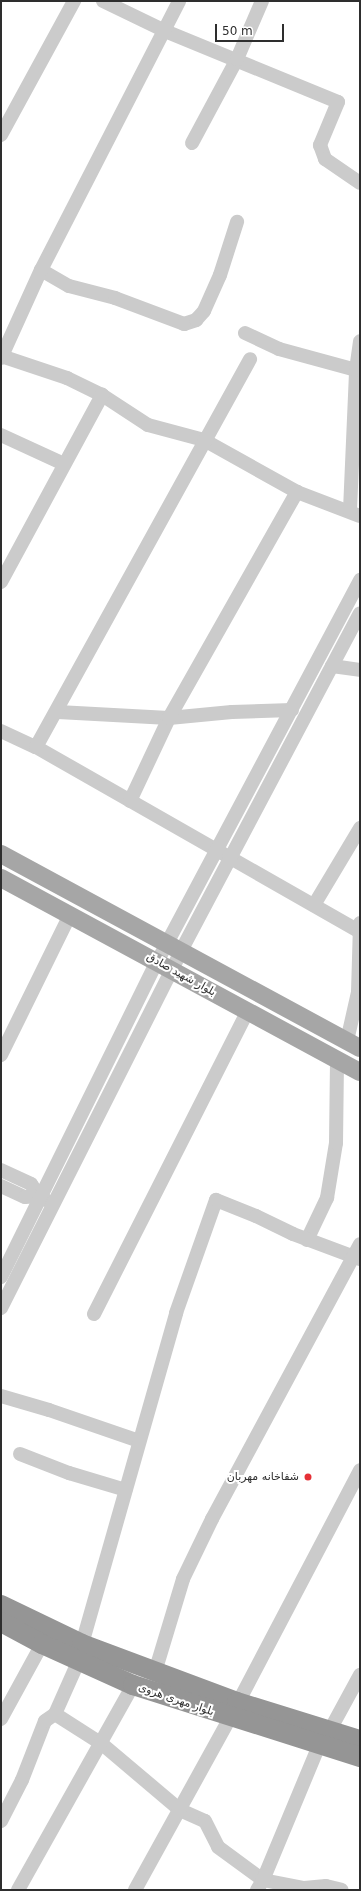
<!DOCTYPE html>
<html>
<head>
<meta charset="utf-8">
<style>
  body { margin:0 }
  #map { position:relative; width:361px; height:1891px; overflow:hidden; background:#fff; font-family:"DejaVu Sans","Noto Naskh Arabic",sans-serif }
  div>[style] { position:absolute }
  .minor>* { height:14px; margin:-7px; padding:0 7px; transform-origin:7px; border-radius:7px; background:#cbcbcb }
  .major>* { height:18px; margin:-9px; padding:0 9px; transform-origin:9px; border-radius:9px; background:#a6a6a6 }
  .highway>* { height:20px; margin:-10px; padding:0 10px; transform-origin:10px; border-radius:10px; background:#959595 }
  .dots>* { width:11px; height:11px; translate:-50% -50%; box-sizing:border-box; border:2px solid #fff; border-radius:50% }
  span { translate:-50% -50%; white-space:nowrap; text-align:center; line-height:1.15; -webkit-text-stroke:4px #fff; paint-order:stroke }
  .street-label { font-size:11px; color:#2e2e2e }
  .poi-label { font-size:11px; color:#2e2e2e }
  .right { translate:-100% -50%; text-align:right }
  .frame { position:absolute; inset:0; border:2px solid #2e2e2e; pointer-events:none }
  .scale { position:absolute; left:215px; top:24px; width:69px; height:18px; box-sizing:border-box; border:2px solid #2e2e2e; border-top:0; padding-left:5px; font-size:12px; line-height:14px; white-space:nowrap; color:#2e2e2e; -webkit-text-stroke:3px #fff; paint-order:stroke }
</style>
</head>
<body>
<div id="map">
  <div class="minor">
    <div style="left:103px;top:1px;width:69px;rotate:25.8deg"></div>
    <div style="left:165px;top:31px;width:187px;rotate:22.3deg"></div>
    <div style="left:338px;top:102px;width:47px;rotate:112.7deg"></div>
    <div style="left:320px;top:145px;width:15px;rotate:70deg"></div>
    <div style="left:325px;top:159px;width:42px;rotate:34.4deg"></div>
    <div style="left:1px;top:135px;width:153px;rotate:-61.4deg"></div>
    <div style="left:192px;top:143px;width:95px;rotate:-61.8deg"></div>
    <div style="left:237px;top:59px;width:63px;rotate:-66.7deg"></div>
    <div style="left:41px;top:270px;width:32px;rotate:30deg"></div>
    <div style="left:69px;top:286px;width:48px;rotate:14.6deg"></div>
    <div style="left:115px;top:298px;width:74px;rotate:20.6deg"></div>
    <div style="left:184px;top:324px;width:13px;rotate:-18deg"></div>
    <div style="left:196px;top:320px;width:12px;rotate:-48deg"></div>
    <div style="left:204px;top:311px;width:39px;rotate:-66deg"></div>
    <div style="left:220px;top:275px;width:56px;rotate:-72.2deg"></div>
    <div style="left:245px;top:333px;width:38px;rotate:25deg"></div>
    <div style="left:279px;top:349px;width:80px;rotate:15.3deg"></div>
    <div style="left:1px;top:356px;width:70px;rotate:18.4deg"></div>
    <div style="left:67px;top:378px;width:39px;rotate:26deg"></div>
    <div style="left:102px;top:395px;width:55px;rotate:33.1deg"></div>
    <div style="left:148px;top:425px;width:58px;rotate:15deg"></div>
    <div style="left:204px;top:440px;width:107px;rotate:29.2deg"></div>
    <div style="left:297px;top:492px;width:67px;rotate:20.9deg"></div>
    <div style="left:1px;top:358px;width:97px;rotate:-65.6deg"></div>
    <div style="left:41px;top:270px;width:302px;rotate:-62.8deg"></div>
    <div style="left:1px;top:435px;width:69px;rotate:24.7deg"></div>
    <div style="left:350px;top:510px;width:140px;rotate:-87.5deg"></div>
    <div style="left:356px;top:370px;width:29px;rotate:-82deg"></div>
    <div style="left:1px;top:582px;width:213px;rotate:-61.6deg"></div>
    <div style="left:332px;top:666px;width:28px;rotate:8deg"></div>
    <div style="left:58px;top:712px;width:111px;rotate:3.1deg"></div>
    <div style="left:169px;top:718px;width:63px;rotate:-5.4deg"></div>
    <div style="left:232px;top:712px;width:60px;rotate:-1.9deg"></div>
    <div style="left:1px;top:731px;width:38px;rotate:25deg"></div>
    <div style="left:36px;top:747px;width:373px;rotate:29.7deg"></div>
    <div style="left:36px;top:747px;width:443px;rotate:-61.1deg"></div>
    <div style="left:130px;top:801px;width:92px;rotate:-64.8deg"></div>
    <div style="left:169px;top:718px;width:260px;rotate:-60.5deg"></div>
    <div style="left:314px;top:905px;width:90px;rotate:-59.1deg"></div>
    <div style="left:347px;top:1041px;width:50px;rotate:-77.3deg"></div>
    <div style="left:358px;top:992px;width:69px;rotate:-88.3deg"></div>
    <div style="left:1px;top:1055px;width:156px;rotate:-63.8deg"></div>
    <div style="left:1px;top:1170px;width:33px;rotate:25deg"></div>
    <div style="left:31px;top:1184px;width:14px;rotate:56deg"></div>
    <div style="left:39px;top:1196px;width:8px;rotate:30deg"></div>
    <div style="left:1px;top:1186px;width:26px;rotate:25deg"></div>
    <div style="left:25px;top:1197px;width:14px;rotate:-4deg"></div>
    <div style="left:307px;top:1240px;width:47px;rotate:-64.5deg"></div>
    <div style="left:327px;top:1198px;width:56px;rotate:-80.7deg"></div>
    <div style="left:336px;top:1143px;width:83px;rotate:-89.3deg"></div>
    <div style="left:1px;top:1277px;width:352px;rotate:-63.7deg"></div>
    <div style="left:157px;top:962px;width:433px;rotate:-62deg"></div>
    <div style="left:1px;top:1308px;width:400px;rotate:-63.2deg"></div>
    <div style="left:181px;top:951px;width:382px;rotate:-62.1deg"></div>
    <div style="left:94px;top:1314px;width:338px;rotate:-63.1deg"></div>
    <div style="left:1px;top:1396px;width:50px;rotate:16.3deg"></div>
    <div style="left:49px;top:1410px;width:95px;rotate:19deg"></div>
    <div style="left:20px;top:1454px;width:53px;rotate:21.2deg"></div>
    <div style="left:69px;top:1473px;width:59px;rotate:16.6deg"></div>
    <div style="left:82px;top:1644px;width:344px;rotate:-74.1deg"></div>
    <div style="left:176px;top:1313px;width:120px;rotate:-70.5deg"></div>
    <div style="left:216px;top:1200px;width:43px;rotate:21.8deg"></div>
    <div style="left:256px;top:1216px;width:41px;rotate:25.9deg"></div>
    <div style="left:293px;top:1234px;width:72px;rotate:20.5deg"></div>
    <div style="left:155px;top:1672px;width:97px;rotate:-73.2deg"></div>
    <div style="left:183px;top:1579px;width:67px;rotate:-64.2deg"></div>
    <div style="left:212px;top:1519px;width:312px;rotate:-61.7deg"></div>
    <div style="left:55px;top:1714px;width:59px;rotate:-66deg"></div>
    <div style="left:1px;top:1719px;width:85px;rotate:-61.3deg"></div>
    <div style="left:330px;top:1730px;width:63px;rotate:-61.4deg"></div>
    <div style="left:1px;top:1821px;width:46px;rotate:-62.9deg"></div>
    <div style="left:22px;top:1780px;width:63px;rotate:-68.7deg"></div>
    <div style="left:45px;top:1721px;width:12px;rotate:-35deg"></div>
    <div style="left:55px;top:1714px;width:56px;rotate:32.6deg"></div>
    <div style="left:102px;top:1744px;width:102px;rotate:40.2deg"></div>
    <div style="left:180px;top:1810px;width:27px;rotate:24deg"></div>
    <div style="left:205px;top:1821px;width:29px;rotate:63deg"></div>
    <div style="left:218px;top:1847px;width:56px;rotate:36.3deg"></div>
    <div style="left:263px;top:1880px;width:42px;rotate:11deg"></div>
    <div style="left:304px;top:1888px;width:22px;rotate:-5deg"></div>
    <div style="left:326px;top:1886px;width:16px;rotate:14deg"></div>
    <div style="left:18px;top:1890px;width:235px;rotate:-60.7deg"></div>
    <div style="left:135px;top:1890px;width:196px;rotate:-61.1deg"></div>
    <div style="left:230px;top:1718px;width:280px;rotate:-62.3deg"></div>
    <div style="left:257px;top:1890px;width:12px;rotate:-59deg"></div>
    <div style="left:263px;top:1880px;width:148px;rotate:-67.4deg"></div>
  </div>
  <div class="major">
    <div style="left:1px;top:854px;width:408px;rotate:28.4deg"></div>
    <div style="left:1px;top:878px;width:408px;rotate:28.4deg"></div>
  </div>
  <div class="highway">
    <div style="left:1px;top:1605px;width:90px;rotate:25.7deg"></div>
    <div style="left:82px;top:1644px;width:165px;rotate:20.5deg"></div>
    <div style="left:237px;top:1702px;width:129px;rotate:17.2deg"></div>
    <div style="left:1px;top:1622px;width:47px;rotate:28.2deg"></div>
    <div style="left:42px;top:1644px;width:100px;rotate:24.3deg"></div>
    <div style="left:133px;top:1685px;width:238px;rotate:17.6deg"></div>
  </div>
  <div class="dots">
    <div style="left:308px;top:1477px;background:#e53036"></div>
  </div>
  <div class="street-label">
    <span style="left:181px;top:975px;rotate:29deg">بلوار شهید صادق</span>
    <span style="left:176px;top:1700px;rotate:19deg">بلوار مهری هروی</span>
  </div>
  <div class="poi-label">
    <span class="right" style="left:299px;top:1477px">شفاخانه مهربان</span>
  </div>
  <div class="frame"></div>
  <div class="scale">50 m</div>
</div>
</body>
</html>
